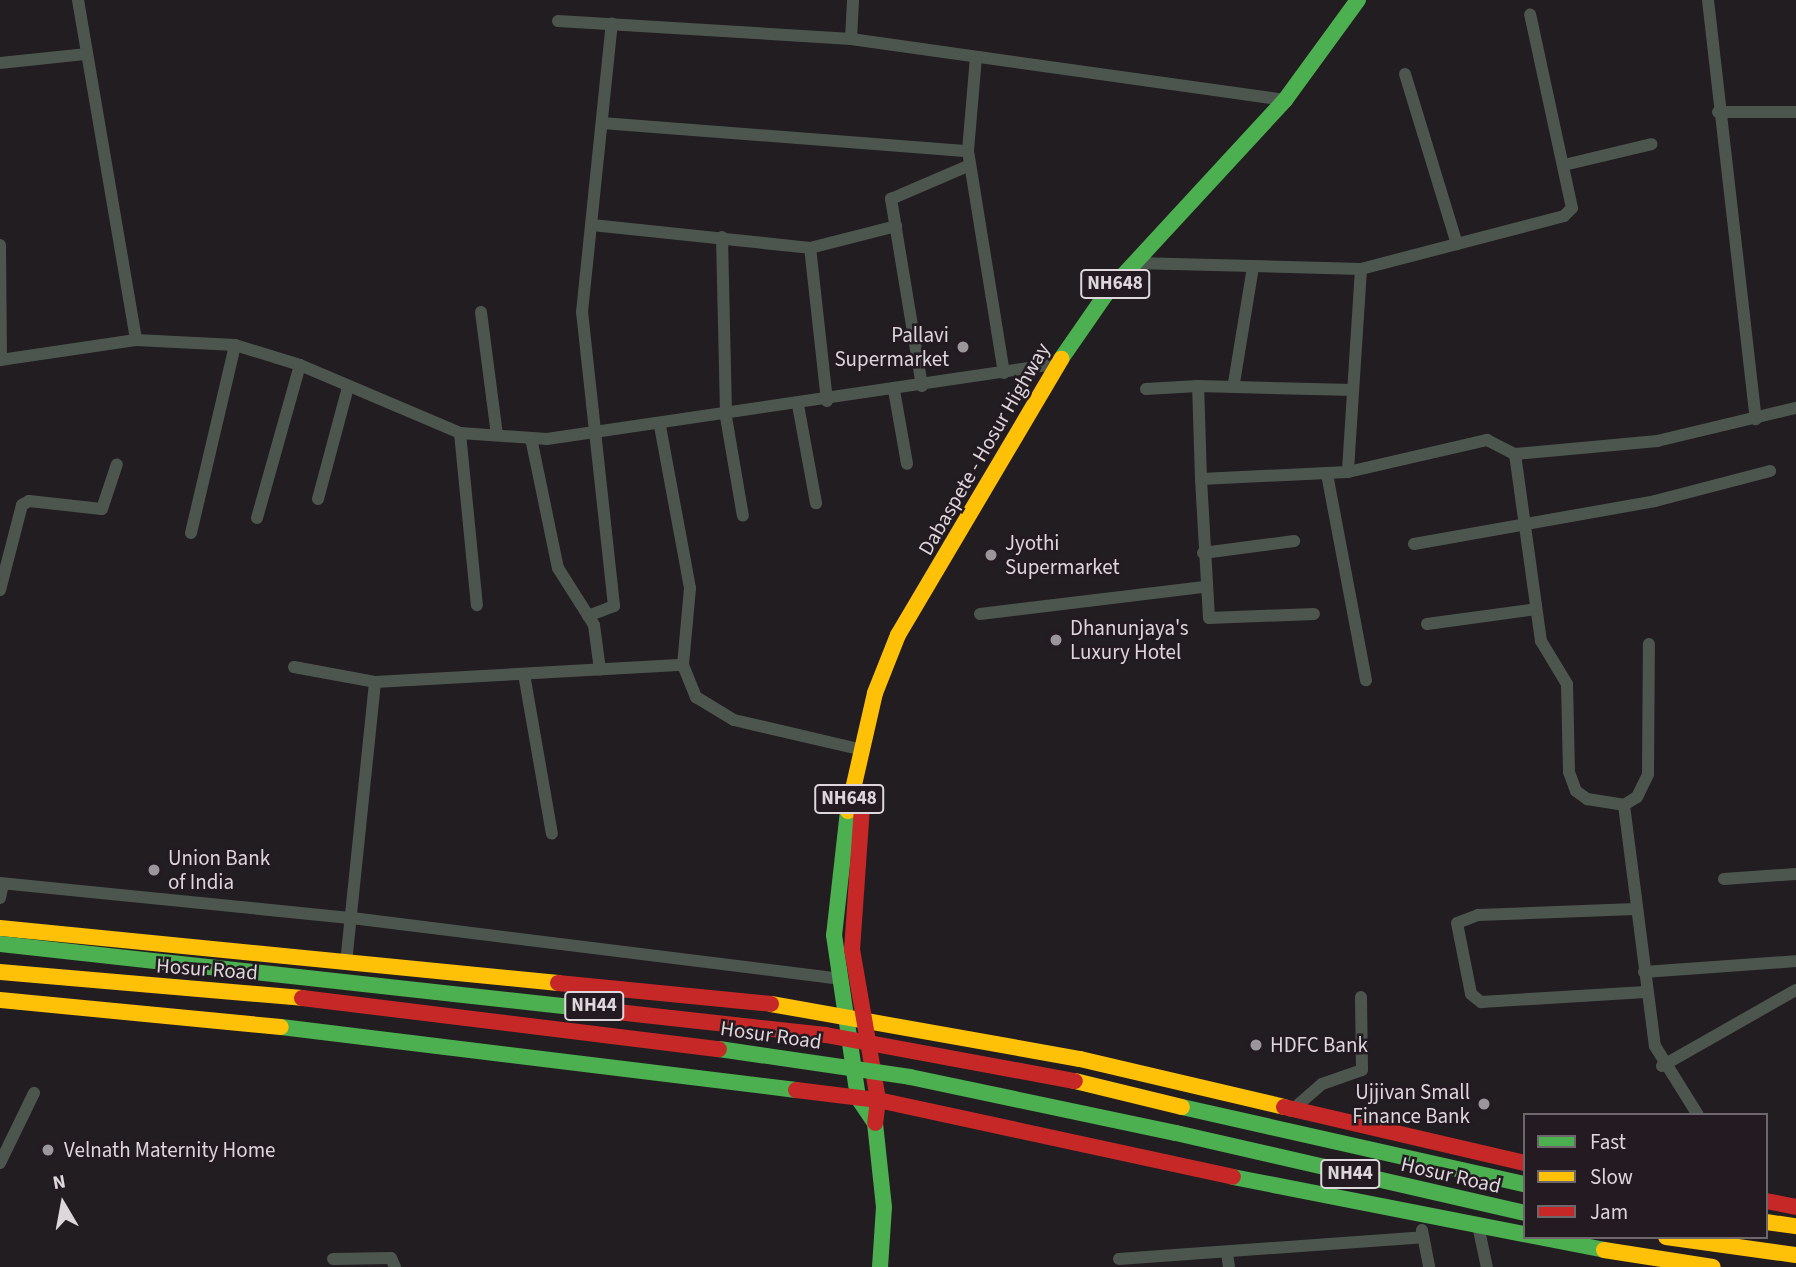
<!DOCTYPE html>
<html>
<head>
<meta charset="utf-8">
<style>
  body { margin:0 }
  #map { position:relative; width:1796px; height:1267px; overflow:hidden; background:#211d20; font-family:"Source Sans 3",sans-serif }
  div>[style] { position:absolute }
  .street>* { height:12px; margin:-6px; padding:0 6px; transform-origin:6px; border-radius:6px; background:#4d564e }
  .fast>* { height:16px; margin:-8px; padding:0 8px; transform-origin:8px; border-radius:8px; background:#4caf50 }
  .slow>* { height:16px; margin:-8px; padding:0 8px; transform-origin:8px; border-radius:8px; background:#ffc107 }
  .jam>* { height:16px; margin:-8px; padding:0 8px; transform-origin:8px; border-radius:8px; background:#c62828 }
  .fast-bridge>* { height:16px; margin:-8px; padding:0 8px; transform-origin:8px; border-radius:8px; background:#4caf50 }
  .slow-bridge>* { height:16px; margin:-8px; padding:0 8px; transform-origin:8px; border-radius:8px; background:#ffc107 }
  .jam-bridge>* { height:16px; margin:-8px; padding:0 8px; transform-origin:8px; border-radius:8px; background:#c62828 }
  .dots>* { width:19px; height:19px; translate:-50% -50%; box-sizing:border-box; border:4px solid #231b21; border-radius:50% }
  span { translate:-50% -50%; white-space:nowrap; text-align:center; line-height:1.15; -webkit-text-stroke:5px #231b21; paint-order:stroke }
  .shield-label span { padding:2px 5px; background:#231b21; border:2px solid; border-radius:5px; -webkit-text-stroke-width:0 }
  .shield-label { font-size:19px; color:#ddd7db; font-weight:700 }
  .poi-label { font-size:21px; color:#ddd7db }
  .right { translate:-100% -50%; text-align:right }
  .left { translate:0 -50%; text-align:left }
  .street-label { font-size:21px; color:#ddd7db }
  .legend { position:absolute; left:1523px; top:1113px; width:245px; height:126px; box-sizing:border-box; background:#231b21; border:2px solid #6d666b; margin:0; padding:9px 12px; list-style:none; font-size:21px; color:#ddd7db }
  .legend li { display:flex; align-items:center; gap:14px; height:35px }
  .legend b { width:35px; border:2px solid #6d666b }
  .north { position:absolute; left:28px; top:1169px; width:70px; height:70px; -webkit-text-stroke:5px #231b21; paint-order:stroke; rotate:350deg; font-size:19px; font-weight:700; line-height:28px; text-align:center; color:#ddd7db }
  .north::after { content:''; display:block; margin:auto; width:24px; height:32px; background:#ddd7db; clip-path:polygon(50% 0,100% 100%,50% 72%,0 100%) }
</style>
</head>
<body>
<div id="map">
  <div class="street">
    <div style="left:78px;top:0;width:345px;rotate:80.3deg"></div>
    <div style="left:1708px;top:0;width:422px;rotate:83.5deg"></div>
    <div style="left:558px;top:21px;width:294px;rotate:3.5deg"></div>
    <div style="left:851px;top:39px;width:438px;rotate:8deg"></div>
    <div style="left:851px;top:39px;width:39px;rotate:-87deg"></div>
    <div style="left:976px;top:57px;width:94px;rotate:94.9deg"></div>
    <div style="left:968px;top:151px;width:225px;rotate:80.8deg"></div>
    <div style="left:0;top:63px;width:85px;rotate:-6deg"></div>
    <div style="left:1405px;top:74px;width:178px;rotate:73deg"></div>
    <div style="left:1718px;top:112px;width:78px"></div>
    <div style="left:602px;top:123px;width:367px;rotate:4.4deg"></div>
    <div style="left:1564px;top:165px;width:90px;rotate:-13.4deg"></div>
    <div style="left:592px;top:225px;width:219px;rotate:6deg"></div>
    <div style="left:722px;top:237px;width:180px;rotate:88.7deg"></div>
    <div style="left:726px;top:417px;width:100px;rotate:80.3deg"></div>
    <div style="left:0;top:245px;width:115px;rotate:89.5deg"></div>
    <div style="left:1135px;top:263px;width:226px;rotate:1.5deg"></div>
    <div style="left:1361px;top:269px;width:203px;rotate:93.7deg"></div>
    <div style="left:1348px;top:472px;width:143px;rotate:-13deg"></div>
    <div style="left:1487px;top:440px;width:31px;rotate:27deg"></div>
    <div style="left:1515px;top:454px;width:143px;rotate:-5.2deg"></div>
    <div style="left:1657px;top:441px;width:143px;rotate:-13.4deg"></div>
    <div style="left:1361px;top:269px;width:210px;rotate:-14.6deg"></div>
    <div style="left:1564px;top:216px;width:11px;rotate:-45deg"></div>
    <div style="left:1572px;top:208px;width:198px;rotate:-102.2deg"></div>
    <div style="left:481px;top:312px;width:124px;rotate:82.6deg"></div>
    <div style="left:0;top:360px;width:137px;rotate:-8.4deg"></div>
    <div style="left:136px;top:340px;width:99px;rotate:2.9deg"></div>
    <div style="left:235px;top:345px;width:68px;rotate:17.1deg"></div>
    <div style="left:300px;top:365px;width:174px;rotate:23deg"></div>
    <div style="left:460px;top:433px;width:87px;rotate:3.9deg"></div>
    <div style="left:547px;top:439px;width:514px;rotate:-8.4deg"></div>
    <div style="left:1234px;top:383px;width:118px;rotate:-80.7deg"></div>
    <div style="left:922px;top:386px;width:190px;rotate:-99.4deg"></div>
    <div style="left:891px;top:199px;width:86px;rotate:-23.3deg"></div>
    <div style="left:1146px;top:389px;width:52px;rotate:-3.3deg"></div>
    <div style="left:894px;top:390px;width:75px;rotate:80deg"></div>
    <div style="left:827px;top:401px;width:154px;rotate:-96.3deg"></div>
    <div style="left:810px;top:248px;width:89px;rotate:-14.3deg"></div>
    <div style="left:798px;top:405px;width:100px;rotate:79.6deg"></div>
    <div style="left:660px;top:426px;width:165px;rotate:79.5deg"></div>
    <div style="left:690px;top:588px;width:77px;rotate:95.2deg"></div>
    <div style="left:683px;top:665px;width:35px;rotate:68deg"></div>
    <div style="left:696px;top:697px;width:44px;rotate:31.2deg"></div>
    <div style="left:734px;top:720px;width:128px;rotate:13.1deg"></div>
    <div style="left:460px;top:433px;width:173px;rotate:84.4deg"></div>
    <div style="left:531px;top:438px;width:133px;rotate:78.3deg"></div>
    <div style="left:558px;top:568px;width:67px;rotate:57.7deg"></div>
    <div style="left:594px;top:625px;width:45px;rotate:82.4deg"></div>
    <div style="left:1515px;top:454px;width:189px;rotate:82.1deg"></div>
    <div style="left:1541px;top:641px;width:50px;rotate:58.8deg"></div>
    <div style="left:1567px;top:684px;width:88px;rotate:88.7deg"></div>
    <div style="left:1569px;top:772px;width:20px;rotate:70deg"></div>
    <div style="left:1576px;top:791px;width:14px;rotate:36deg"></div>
    <div style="left:1587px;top:799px;width:37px;rotate:9deg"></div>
    <div style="left:1624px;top:805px;width:243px;rotate:82.7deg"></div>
    <div style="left:1655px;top:1046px;width:81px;rotate:58.1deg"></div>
    <div style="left:1348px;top:472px;width:147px;rotate:177.3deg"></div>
    <div style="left:1201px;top:479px;width:93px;rotate:-91.8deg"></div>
    <div style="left:1198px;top:386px;width:155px;rotate:1.5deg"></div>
    <div style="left:1327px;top:474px;width:210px;rotate:79.3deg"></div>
    <div style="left:1201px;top:479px;width:139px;rotate:86.7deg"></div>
    <div style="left:1209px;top:618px;width:105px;rotate:-2.2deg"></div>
    <div style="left:318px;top:499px;width:116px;rotate:-75deg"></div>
    <div style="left:257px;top:518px;width:159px;rotate:-74.3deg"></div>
    <div style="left:191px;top:533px;width:193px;rotate:-76.8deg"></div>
    <div style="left:1414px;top:544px;width:245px;rotate:-10.1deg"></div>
    <div style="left:1655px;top:501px;width:119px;rotate:-14.6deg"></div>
    <div style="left:1203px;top:553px;width:92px;rotate:-7.5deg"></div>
    <div style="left:0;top:590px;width:88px;rotate:-75.5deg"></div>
    <div style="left:22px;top:505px;width:8px;rotate:-30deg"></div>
    <div style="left:29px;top:501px;width:73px;rotate:6.3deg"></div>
    <div style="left:102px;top:509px;width:47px;rotate:-71.6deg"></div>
    <div style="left:980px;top:614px;width:226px;rotate:-6.9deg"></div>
    <div style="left:588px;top:616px;width:28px;rotate:-21deg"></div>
    <div style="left:614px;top:606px;width:296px;rotate:-96.2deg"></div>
    <div style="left:582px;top:312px;width:290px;rotate:-84.1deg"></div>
    <div style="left:1427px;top:624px;width:110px;rotate:-7.8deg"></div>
    <div style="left:294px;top:667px;width:82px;rotate:10.5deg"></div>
    <div style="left:375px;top:682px;width:308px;rotate:-3.2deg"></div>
    <div style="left:524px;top:674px;width:162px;rotate:80.1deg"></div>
    <div style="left:1624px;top:805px;width:15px;rotate:-32deg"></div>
    <div style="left:1637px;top:797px;width:25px;rotate:-64deg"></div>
    <div style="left:1648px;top:774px;width:130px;rotate:-89.6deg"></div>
    <div style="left:1724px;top:879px;width:72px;rotate:-4deg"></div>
    <div style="left:0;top:883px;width:354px;rotate:5.7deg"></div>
    <div style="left:352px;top:918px;width:489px;rotate:7.1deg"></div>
    <div style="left:0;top:898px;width:14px;rotate:-78deg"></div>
    <div style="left:1635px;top:909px;width:157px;rotate:177.8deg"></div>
    <div style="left:1478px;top:915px;width:22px;rotate:159deg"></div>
    <div style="left:1457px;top:923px;width:72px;rotate:78.8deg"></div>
    <div style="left:1471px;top:994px;width:13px;rotate:39deg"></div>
    <div style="left:1481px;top:1002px;width:165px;rotate:-3.5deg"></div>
    <div style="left:346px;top:963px;width:282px;rotate:-84.1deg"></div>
    <div style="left:1644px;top:972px;width:152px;rotate:-4.1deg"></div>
    <div style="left:1662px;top:1066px;width:154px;rotate:-29.6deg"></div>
    <div style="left:1291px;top:1111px;width:41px;rotate:-41.1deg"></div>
    <div style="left:1322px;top:1084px;width:42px;rotate:-19.3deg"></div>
    <div style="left:1362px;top:1070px;width:73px;rotate:-90.8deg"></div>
    <div style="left:0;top:1163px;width:78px;rotate:-64.1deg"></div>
    <div style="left:1422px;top:1230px;width:38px;rotate:79deg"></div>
    <div style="left:1479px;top:1230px;width:38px;rotate:78deg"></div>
    <div style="left:1227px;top:1253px;width:14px;rotate:82deg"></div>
    <div style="left:333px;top:1259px;width:58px;rotate:-1deg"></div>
    <div style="left:391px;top:1258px;width:10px;rotate:66deg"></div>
    <div style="left:1119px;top:1259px;width:305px;rotate:-4.1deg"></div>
  </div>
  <div class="fast">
    <div style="left:1061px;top:359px;width:79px;rotate:-55.3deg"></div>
    <div style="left:1106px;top:294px;width:264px;rotate:-47.3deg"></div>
    <div style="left:1285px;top:100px;width:124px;rotate:-53.9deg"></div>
    <div style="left:848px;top:811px;width:125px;rotate:96.4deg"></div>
    <div style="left:834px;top:935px;width:165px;rotate:81.6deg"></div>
    <div style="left:858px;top:1098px;width:30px;rotate:56deg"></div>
    <div style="left:281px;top:1027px;width:519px;rotate:6.97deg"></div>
    <div style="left:1182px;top:1107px;width:352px;rotate:12.7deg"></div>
    <div style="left:875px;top:1123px;width:84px;rotate:83.9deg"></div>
    <div style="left:884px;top:1207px;width:60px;rotate:93.8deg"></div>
    <div style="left:1176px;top:1133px;width:358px;rotate:12.9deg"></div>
    <div style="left:1233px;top:1177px;width:378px;rotate:11.1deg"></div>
  </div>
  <div class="slow">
    <div style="left:848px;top:811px;width:121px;rotate:-77.1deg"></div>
    <div style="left:875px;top:693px;width:62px;rotate:-68.4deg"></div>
    <div style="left:898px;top:635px;width:321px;rotate:-59.4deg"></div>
    <div style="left:0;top:928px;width:561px;rotate:5.63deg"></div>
    <div style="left:0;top:1000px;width:282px;rotate:5.5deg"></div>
    <div style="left:771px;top:1004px;width:314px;rotate:10.1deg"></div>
    <div style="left:1080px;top:1059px;width:210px;rotate:13.2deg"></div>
    <div style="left:1766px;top:1222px;width:30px;rotate:8deg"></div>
    <div style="left:1666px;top:1237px;width:131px;rotate:7.9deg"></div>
    <div style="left:1604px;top:1250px;width:110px;rotate:8.9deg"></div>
  </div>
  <div class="jam">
    <div style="left:862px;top:807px;width:142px;rotate:94deg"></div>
    <div style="left:852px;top:949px;width:153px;rotate:80.2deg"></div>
    <div style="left:878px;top:1100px;width:23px;rotate:97deg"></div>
    <div style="left:558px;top:983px;width:214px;rotate:5.6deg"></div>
    <div style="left:796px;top:1090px;width:83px;rotate:7deg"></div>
    <div style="left:878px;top:1100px;width:363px;rotate:12.2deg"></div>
    <div style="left:1284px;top:1107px;width:247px;rotate:13.1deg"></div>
    <div style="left:1766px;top:1201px;width:31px;rotate:11deg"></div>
  </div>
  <div class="fast-bridge">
    <div style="left:0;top:944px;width:621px;rotate:6.29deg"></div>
    <div style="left:719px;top:1049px;width:193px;rotate:8.3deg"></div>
    <div style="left:910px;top:1077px;width:272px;rotate:11.9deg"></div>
  </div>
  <div class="slow-bridge">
    <div style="left:0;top:972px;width:303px;rotate:4.9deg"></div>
    <div style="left:1075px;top:1081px;width:110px;rotate:13.7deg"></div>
  </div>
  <div class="jam-bridge">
    <div style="left:302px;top:998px;width:420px;rotate:7deg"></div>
    <div style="left:617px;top:1012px;width:210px;rotate:6.3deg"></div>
    <div style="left:826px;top:1035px;width:253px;rotate:10.5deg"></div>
  </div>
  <div class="dots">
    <div style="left:963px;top:347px;background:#9b969a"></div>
    <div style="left:991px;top:555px;background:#9b969a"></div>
    <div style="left:1056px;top:640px;background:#9b969a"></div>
    <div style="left:154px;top:870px;background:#9b969a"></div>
    <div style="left:1256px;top:1045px;background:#9b969a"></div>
    <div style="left:1484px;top:1104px;background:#9b969a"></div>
    <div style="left:48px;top:1150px;background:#9b969a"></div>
  </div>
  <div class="shield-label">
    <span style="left:1115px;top:284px">NH648</span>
    <span style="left:849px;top:799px">NH648</span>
    <span style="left:594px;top:1006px">NH44</span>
    <span style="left:1350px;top:1174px">NH44</span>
  </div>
  <div class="poi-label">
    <span class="right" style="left:949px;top:347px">Pallavi<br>Supermarket</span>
    <span class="left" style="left:1005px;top:555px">Jyothi<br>Supermarket</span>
    <span class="left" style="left:1070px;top:640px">Dhanunjaya's<br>Luxury Hotel</span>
    <span class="left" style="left:168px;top:870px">Union Bank<br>of India</span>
    <span class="left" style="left:1270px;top:1045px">HDFC Bank</span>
    <span class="right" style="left:1470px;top:1104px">Ujjivan Small<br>Finance Bank</span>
    <span class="left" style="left:64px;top:1150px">Velnath Maternity Home</span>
  </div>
  <div class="street-label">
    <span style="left:984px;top:449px;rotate:-60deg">Dabaspete - Hosur Highway</span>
    <span style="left:207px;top:969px;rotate:4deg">Hosur Road</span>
    <span style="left:771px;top:1035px;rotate:8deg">Hosur Road</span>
    <span style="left:1451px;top:1175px;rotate:13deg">Hosur Road</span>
  </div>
  <ul class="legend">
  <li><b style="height:9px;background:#4caf50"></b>Fast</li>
  <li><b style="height:9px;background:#ffc107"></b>Slow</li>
  <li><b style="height:9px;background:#c62828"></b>Jam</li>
  </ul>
  <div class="north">N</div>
</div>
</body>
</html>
